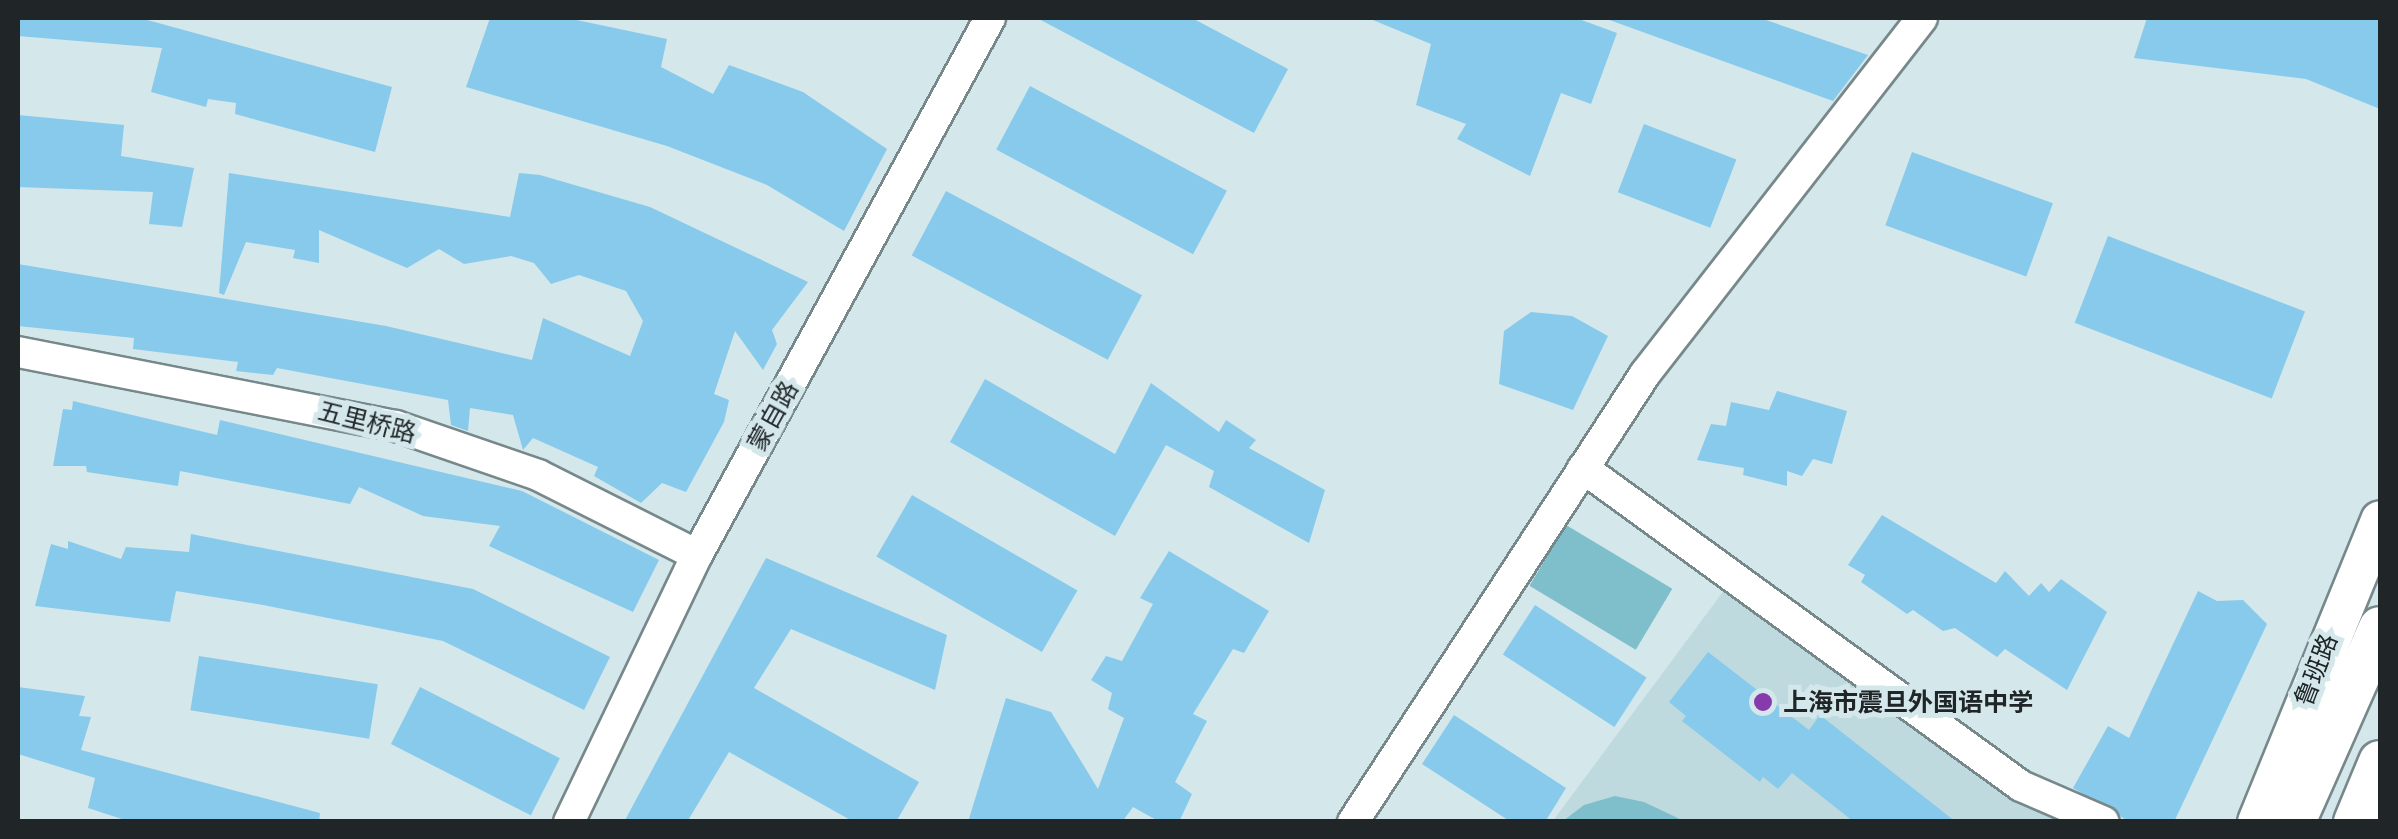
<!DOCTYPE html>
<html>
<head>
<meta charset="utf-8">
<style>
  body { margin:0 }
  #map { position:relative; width:2398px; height:839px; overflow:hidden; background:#d4e7ea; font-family:"PT Sans","Noto Sans SC",sans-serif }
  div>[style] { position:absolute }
  .built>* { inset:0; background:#bfdadf }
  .green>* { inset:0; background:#7ebfcb; transform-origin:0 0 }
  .building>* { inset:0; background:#88caeb; transform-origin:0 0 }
  .roads { filter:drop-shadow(2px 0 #77888b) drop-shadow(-2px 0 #77888b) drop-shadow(0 2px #77888b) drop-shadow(0 -2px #77888b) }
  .minor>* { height:30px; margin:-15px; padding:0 15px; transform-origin:15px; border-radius:15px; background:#fff }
  .major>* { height:38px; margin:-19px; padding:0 19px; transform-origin:19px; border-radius:19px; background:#fff }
  .highway>* { height:42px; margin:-21px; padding:0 21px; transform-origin:21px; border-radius:21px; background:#fff }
  .dots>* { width:28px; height:28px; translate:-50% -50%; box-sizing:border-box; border:5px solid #d4e7ea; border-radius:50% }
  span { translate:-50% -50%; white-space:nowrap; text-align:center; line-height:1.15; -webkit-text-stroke:10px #d4e7ea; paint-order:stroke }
  .street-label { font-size:25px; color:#202628 }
  .poi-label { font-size:25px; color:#202628; font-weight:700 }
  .left { translate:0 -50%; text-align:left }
  .frame { position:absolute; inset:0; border:20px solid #202628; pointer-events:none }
</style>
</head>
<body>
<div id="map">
  <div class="built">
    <div style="clip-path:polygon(1725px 589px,2075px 822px,1552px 822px)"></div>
  </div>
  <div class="green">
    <div style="left:1566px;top:525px;width:124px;height:71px;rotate:31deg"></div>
    <div style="clip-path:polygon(1615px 796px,1644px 802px,1684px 821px,1563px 821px,1584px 805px)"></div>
  </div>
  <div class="building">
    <div style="clip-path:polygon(18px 18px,140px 18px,392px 87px,375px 152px,235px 114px,236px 103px,208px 99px,206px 107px,151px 92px,162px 48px,18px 36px)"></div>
    <div style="clip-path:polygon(490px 18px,567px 18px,667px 39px,661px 67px,713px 94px,729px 65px,803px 92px,887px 149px,844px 231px,767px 185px,667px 146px,466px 87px)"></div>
    <div style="clip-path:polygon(1037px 18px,1192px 18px,1288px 69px,1254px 133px)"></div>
    <div style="clip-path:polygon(1368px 18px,1576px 18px,1617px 33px,1591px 104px,1561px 93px,1530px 176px,1457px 139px,1466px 124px,1416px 105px,1431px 44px)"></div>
    <div style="clip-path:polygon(1604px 18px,1760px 18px,1868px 55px,1833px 101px)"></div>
    <div style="clip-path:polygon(2147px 18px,2380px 18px,2380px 109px,2306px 79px,2134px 58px)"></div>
    <div style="left:1030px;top:86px;width:223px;height:72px;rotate:28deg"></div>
    <div style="clip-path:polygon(18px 115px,124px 125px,121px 156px,194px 168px,182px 227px,149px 224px,153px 192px,18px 187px)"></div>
    <div style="left:1644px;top:124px;width:99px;height:73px;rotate:21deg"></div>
    <div style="left:1912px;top:152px;width:150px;height:78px;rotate:20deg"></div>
    <div style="clip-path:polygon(229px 173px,510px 217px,519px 173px,540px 175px,650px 207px,808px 282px,772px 330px,777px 344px,763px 370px,735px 331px,714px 394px,729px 400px,724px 422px,686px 492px,662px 483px,641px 503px,594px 476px,598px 467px,533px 438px,523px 450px,513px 415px,470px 408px,468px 431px,451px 425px,448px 400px,277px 368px,273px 375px,236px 371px,238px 362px,133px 349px,134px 338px,18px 326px,18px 264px,386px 326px,532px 360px,543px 318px,630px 356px,643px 321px,626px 291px,579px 275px,551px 284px,534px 263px,511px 256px,464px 264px,439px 249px,407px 268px,319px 230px,319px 263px,293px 258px,295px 250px,246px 242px,224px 295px,219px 293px)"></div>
    <div style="left:946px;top:191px;width:222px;height:73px;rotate:28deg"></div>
    <div style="left:2108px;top:236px;width:211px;height:93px;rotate:21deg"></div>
    <div style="clip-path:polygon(1531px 312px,1572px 316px,1608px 336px,1573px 410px,1499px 384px,1504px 331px)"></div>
    <div style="clip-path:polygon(985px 379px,1115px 454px,1151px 383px,1219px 432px,1226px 420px,1256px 440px,1249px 448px,1325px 490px,1309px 543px,1209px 487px,1214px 471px,1166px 445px,1115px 536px,950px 442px)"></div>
    <div style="clip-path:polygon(1777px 391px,1847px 411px,1832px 464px,1813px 459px,1802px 476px,1787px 471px,1787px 486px,1743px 475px,1744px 468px,1697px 460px,1711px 424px,1726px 426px,1731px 402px,1769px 410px)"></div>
    <div style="clip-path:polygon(73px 401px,217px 435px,220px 420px,522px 491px,659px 560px,633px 612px,489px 546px,500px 526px,423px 516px,359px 487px,350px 504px,180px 471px,178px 486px,87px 472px,86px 466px,53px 466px,63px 409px,72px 410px)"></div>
    <div style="left:912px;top:495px;width:191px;height:71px;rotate:30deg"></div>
    <div style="clip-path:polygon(1882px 515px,1996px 583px,2005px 571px,2029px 596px,2041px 583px,2049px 592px,2061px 579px,2107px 612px,2067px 690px,2005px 649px,1997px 657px,1955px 628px,1943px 631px,1913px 610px,1907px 614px,1861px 582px,1865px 575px,1848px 565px)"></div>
    <div style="clip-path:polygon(191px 534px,473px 589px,610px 657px,584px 710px,443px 641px,263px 605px,176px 591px,170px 622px,35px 606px,51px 544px,68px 549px,68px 541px,121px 559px,126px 547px,189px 552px)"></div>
    <div style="clip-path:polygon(1169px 551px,1269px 611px,1244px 653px,1233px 649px,1193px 714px,1207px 721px,1175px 782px,1192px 794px,1179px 822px,1160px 822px,1133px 807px,1122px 822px,968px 822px,1006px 698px,1051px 712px,1098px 789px,1124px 718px,1108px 709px,1112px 693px,1091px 680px,1106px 656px,1122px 661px,1153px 604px,1140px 598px)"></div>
    <div style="clip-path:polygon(766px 558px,947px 635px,935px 690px,791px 629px,754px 688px,919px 782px,896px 822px,854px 822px,729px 752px,687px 822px,624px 822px)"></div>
    <div style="clip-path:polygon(2198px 591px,2217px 601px,2243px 600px,2267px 624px,2174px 822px,2130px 822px,2073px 788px,2108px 726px,2129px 738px)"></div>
    <div style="left:1535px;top:605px;width:133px;height:59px;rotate:33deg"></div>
    <div style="clip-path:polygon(1708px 652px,1809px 730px,1820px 715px,1956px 822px,1854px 822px,1792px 773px,1778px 789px,1763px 777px,1760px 782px,1682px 721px,1686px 716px,1669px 702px)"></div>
    <div style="left:199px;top:656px;width:181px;height:55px;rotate:9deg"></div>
    <div style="clip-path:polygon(18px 687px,85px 696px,79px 716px,91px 717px,81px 750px,320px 813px,319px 822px,131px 822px,88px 808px,95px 778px,18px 754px)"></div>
    <div style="left:420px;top:687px;width:157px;height:64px;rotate:27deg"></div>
    <div style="clip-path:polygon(1454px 715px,1566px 788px,1545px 822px,1511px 822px,1422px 764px)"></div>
  </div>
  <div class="roads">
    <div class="minor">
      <div style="left:18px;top:352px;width:385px;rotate:11.1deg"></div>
      <div style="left:396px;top:426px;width:150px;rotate:19deg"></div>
      <div style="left:538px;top:475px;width:178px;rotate:26.7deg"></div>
      <div style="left:1583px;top:468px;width:541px;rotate:35.98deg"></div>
      <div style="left:2021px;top:786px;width:90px;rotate:23.4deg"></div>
      <div style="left:569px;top:822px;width:296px;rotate:-64.4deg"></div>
      <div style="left:697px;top:555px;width:612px;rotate:-61.38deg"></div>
      <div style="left:1353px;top:822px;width:535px;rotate:-56.9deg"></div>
      <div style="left:1645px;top:374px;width:451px;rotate:-52.1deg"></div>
    </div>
    <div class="major">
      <div style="left:2257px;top:822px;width:326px;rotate:-67.8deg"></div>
    </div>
    <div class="highway">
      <div style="left:2294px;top:822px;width:212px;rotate:-66.1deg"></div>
      <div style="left:2355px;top:822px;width:65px;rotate:-67.4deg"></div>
    </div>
  </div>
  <div class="dots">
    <div style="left:1763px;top:702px;background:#873aab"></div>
  </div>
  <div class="street-label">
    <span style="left:773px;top:416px;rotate:-61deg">蒙自路</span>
    <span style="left:367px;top:422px;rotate:14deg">五里桥路</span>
    <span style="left:2316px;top:670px;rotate:-69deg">鲁班路</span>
  </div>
  <div class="poi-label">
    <span class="left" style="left:1783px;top:702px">上海市震旦外国语中学</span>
  </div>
  <div class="frame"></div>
</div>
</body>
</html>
